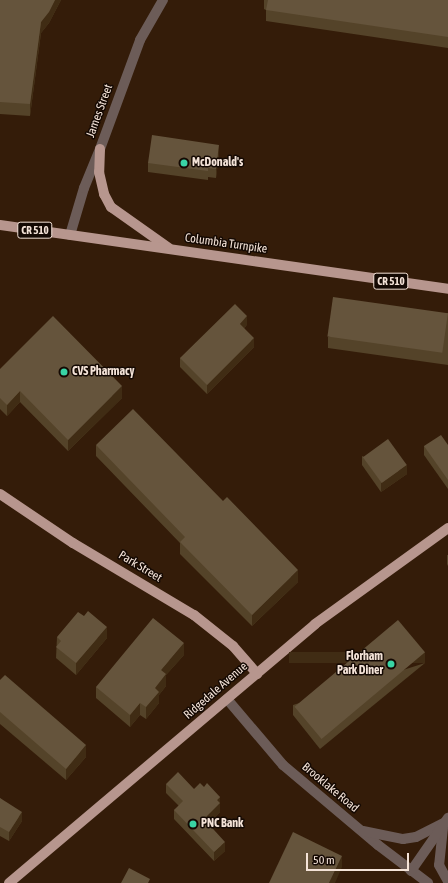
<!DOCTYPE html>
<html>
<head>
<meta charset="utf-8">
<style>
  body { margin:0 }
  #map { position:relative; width:448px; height:883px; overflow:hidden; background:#341c09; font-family:"Asap Condensed",sans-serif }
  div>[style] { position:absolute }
  .minor>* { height:10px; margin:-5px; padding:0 5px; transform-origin:5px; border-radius:5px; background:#6c5c58 }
  .major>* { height:10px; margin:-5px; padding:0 5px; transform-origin:5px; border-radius:5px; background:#b7968e }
  .wall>* { inset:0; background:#544329 }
  .shaded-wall>* { inset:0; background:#402c14; transform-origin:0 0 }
  .building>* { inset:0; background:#65543c; transform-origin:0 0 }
  .dots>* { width:11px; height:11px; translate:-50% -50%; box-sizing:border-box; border:2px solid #140903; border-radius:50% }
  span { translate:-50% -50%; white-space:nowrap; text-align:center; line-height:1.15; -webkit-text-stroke:3px #140903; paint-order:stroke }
  .shield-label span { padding:1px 3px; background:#140903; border:1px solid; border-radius:3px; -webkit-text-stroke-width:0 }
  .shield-label { font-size:11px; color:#f4e3d8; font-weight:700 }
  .street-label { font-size:12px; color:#f4e3d8 }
  .poi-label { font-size:12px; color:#f4e3d8; font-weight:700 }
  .left { translate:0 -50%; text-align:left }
  .right { translate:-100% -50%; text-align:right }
  .scale { position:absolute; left:306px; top:853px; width:103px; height:18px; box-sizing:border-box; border:2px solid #f4e3d8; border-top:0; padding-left:5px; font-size:12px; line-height:14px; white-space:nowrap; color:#f4e3d8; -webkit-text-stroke:3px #140903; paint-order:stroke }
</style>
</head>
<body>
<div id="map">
  <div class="minor">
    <div style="left:70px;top:235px;width:49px;rotate:-73.4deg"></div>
    <div style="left:84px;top:188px;width:42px;rotate:-67.7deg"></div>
    <div style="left:100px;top:149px;width:116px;rotate:-69.8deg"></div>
    <div style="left:140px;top:40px;width:46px;rotate:-60.1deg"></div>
    <div style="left:227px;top:699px;width:87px;rotate:49.7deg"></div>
    <div style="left:283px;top:765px;width:124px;rotate:40.1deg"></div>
    <div style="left:378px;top:845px;width:63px;rotate:37.2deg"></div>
    <div style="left:443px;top:828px;width:37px;rotate:96deg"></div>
    <div style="left:439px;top:865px;width:18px;rotate:61deg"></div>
    <div style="left:363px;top:831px;width:41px;rotate:11.3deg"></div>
    <div style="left:403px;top:839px;width:13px;rotate:-9deg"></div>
    <div style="left:416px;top:837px;width:30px;rotate:-27deg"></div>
    <div style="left:411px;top:871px;width:65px;rotate:-55.1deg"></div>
  </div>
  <div class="major">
    <div style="left:100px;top:149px;width:23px;rotate:92deg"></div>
    <div style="left:99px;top:172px;width:23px;rotate:77deg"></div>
    <div style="left:104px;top:194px;width:15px;rotate:62deg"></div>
    <div style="left:111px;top:207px;width:71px;rotate:35.3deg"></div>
    <div style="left:0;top:225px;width:453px;rotate:8.1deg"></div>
    <div style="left:0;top:494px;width:88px;rotate:33.9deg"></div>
    <div style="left:73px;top:543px;width:141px;rotate:30.8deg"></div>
    <div style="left:194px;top:615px;width:50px;rotate:38.5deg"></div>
    <div style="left:233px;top:646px;width:37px;rotate:49deg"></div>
    <div style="left:9px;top:883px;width:401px;rotate:-40.2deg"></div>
    <div style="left:315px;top:624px;width:164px;rotate:-35.8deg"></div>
  </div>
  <div class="wall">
    <div style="clip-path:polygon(0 0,61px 0,49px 23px,41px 33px,30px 116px,0 114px)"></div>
    <div style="clip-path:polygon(264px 0,448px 0,448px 48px,266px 21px,266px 10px,264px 9px)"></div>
    <div style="clip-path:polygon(219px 154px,216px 178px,208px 177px,208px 180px,148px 172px,148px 163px)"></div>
    <div style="clip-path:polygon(448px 313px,448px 365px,328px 348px,328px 337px)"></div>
    <div style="clip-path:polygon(247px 325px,244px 328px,254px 347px,207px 394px,180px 367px,180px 358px)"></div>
    <div style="clip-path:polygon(0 369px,122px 398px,68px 451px,20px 402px,7px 416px,0 409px)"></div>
    <div style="clip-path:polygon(96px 445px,298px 582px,252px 626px,180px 554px,180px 543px,96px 456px)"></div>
    <div style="clip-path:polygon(448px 445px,448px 489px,424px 455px,424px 446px)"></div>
    <div style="clip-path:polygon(362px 456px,407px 474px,381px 492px,362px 465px)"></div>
    <div style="clip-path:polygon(447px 555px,448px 555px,448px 566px,447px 564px)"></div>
    <div style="clip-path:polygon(57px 637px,107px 638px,76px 675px,56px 658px)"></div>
    <div style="clip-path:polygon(184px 655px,166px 675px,166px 686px,159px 695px,159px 703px,146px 719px,140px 715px,130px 727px,96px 698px,96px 687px)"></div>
    <div style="clip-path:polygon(425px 663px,320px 749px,293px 715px,293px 705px)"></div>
    <div style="clip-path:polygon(0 680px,86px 757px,66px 780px,0 724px)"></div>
    <div style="clip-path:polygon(166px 784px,194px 789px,204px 787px,220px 797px,220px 812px,208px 824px,225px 851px,214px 861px,174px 819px,174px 810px,179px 806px,166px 793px)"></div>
    <div style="clip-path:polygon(0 798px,22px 821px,9px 841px,0 836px)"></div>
  </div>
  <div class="shaded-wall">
    <div style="clip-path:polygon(55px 0,61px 0,49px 23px,41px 33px,30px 116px,30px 104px,41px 22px)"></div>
    <div style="clip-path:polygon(219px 145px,219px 154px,216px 178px,216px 169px)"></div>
    <div style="clip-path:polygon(247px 316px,247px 325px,240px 332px,240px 324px)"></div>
    <div style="clip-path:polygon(254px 338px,254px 347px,207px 394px,207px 385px)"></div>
    <div style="clip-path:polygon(122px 386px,122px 398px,68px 451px,68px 440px)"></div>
    <div style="clip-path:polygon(20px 391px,20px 402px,7px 416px,7px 405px)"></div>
    <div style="clip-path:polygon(407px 465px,407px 474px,381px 492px,381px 483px)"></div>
    <div style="clip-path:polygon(298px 570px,298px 582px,252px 626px,252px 615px)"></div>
    <div style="clip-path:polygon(107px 627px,107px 638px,76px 675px,76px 663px)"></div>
    <div style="clip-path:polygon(184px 643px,184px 655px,166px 675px,166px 686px,159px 695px,159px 703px,146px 719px,146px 707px,155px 688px,161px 670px)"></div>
    <div style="left:425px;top:652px;width:11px;height:136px;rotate:90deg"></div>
    <div style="clip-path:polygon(140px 703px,140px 715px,130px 727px,130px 715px)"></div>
    <div style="clip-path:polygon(86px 745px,86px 757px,66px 780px,66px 769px)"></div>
    <div style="clip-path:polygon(220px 797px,220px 812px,204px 828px,204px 819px,217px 800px)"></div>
    <div style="clip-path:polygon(22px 812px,22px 821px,9px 841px,9px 832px)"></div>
    <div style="clip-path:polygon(225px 842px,225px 851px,214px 861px,214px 852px)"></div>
    <div style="clip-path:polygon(342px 856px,342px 867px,335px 883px,329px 883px)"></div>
  </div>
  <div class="building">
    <div style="clip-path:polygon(0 0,55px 0,49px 12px,41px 22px,30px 104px,0 102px)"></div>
    <div style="clip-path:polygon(268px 0,448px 0,448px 37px,266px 10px)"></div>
    <div style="clip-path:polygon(152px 135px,219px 145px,216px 169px,208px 168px,208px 171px,148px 163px)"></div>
    <div style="left:333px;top:297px;width:116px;height:40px;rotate:8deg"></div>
    <div style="clip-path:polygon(235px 304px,247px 316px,240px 324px,254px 338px,207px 385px,180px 358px)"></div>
    <div style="clip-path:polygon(53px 316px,122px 386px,68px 440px,20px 391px,7px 405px,0 398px,0 369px)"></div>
    <div style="clip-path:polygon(133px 409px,223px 501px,227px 497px,298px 570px,252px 615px,180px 542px,185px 537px,96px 445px)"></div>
    <div style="clip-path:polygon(441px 435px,448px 445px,448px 480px,424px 446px)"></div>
    <div style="left:388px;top:439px;width:32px;height:31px;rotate:54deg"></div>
    <div style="clip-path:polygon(88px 611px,107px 627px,76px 663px,56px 647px,61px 641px,57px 637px,78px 612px,84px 616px)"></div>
    <div style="clip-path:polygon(153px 618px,184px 643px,161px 670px,166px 674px,155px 688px,159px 692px,146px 707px,140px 703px,130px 715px,96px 687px)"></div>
    <div style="left:398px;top:620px;width:42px;height:135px;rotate:50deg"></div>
    <div style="clip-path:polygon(5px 675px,86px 745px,66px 769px,0 712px,0 680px)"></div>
    <div style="clip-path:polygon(178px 772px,194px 789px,200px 783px,204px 787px,207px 783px,220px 797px,217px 800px,220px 803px,204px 819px,225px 842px,214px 852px,174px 810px,183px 801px,166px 784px)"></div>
    <div style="clip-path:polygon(0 798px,22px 812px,9px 832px,0 827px)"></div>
    <div style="clip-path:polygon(293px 832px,342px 856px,329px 883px,269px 883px)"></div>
    <div style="clip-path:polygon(129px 868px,150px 879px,148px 883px,121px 883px)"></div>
  </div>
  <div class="dots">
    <div style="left:184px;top:163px;background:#39d4a5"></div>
    <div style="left:64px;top:372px;background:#39d4a5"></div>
    <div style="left:391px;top:664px;background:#39d4a5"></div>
    <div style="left:193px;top:824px;background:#39d4a5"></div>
  </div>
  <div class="shield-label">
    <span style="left:35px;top:230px">CR 510</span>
    <span style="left:391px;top:281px">CR 510</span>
  </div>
  <div class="street-label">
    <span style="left:100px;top:111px;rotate:-70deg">James Street</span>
    <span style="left:226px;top:244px;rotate:8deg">Columbia Turnpike</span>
    <span style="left:140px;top:567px;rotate:31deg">Park Street</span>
    <span style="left:216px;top:691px;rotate:-41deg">Ridgedale Avenue</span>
    <span style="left:330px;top:788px;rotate:40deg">Brooklake Road</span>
  </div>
  <div class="poi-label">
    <span class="left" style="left:192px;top:163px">McDonald's</span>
    <span class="left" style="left:72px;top:372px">CVS Pharmacy</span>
    <span class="right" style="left:383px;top:664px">Florham<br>Park Diner</span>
    <span class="left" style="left:201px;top:824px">PNC Bank</span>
  </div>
  <div class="scale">50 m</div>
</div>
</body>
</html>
